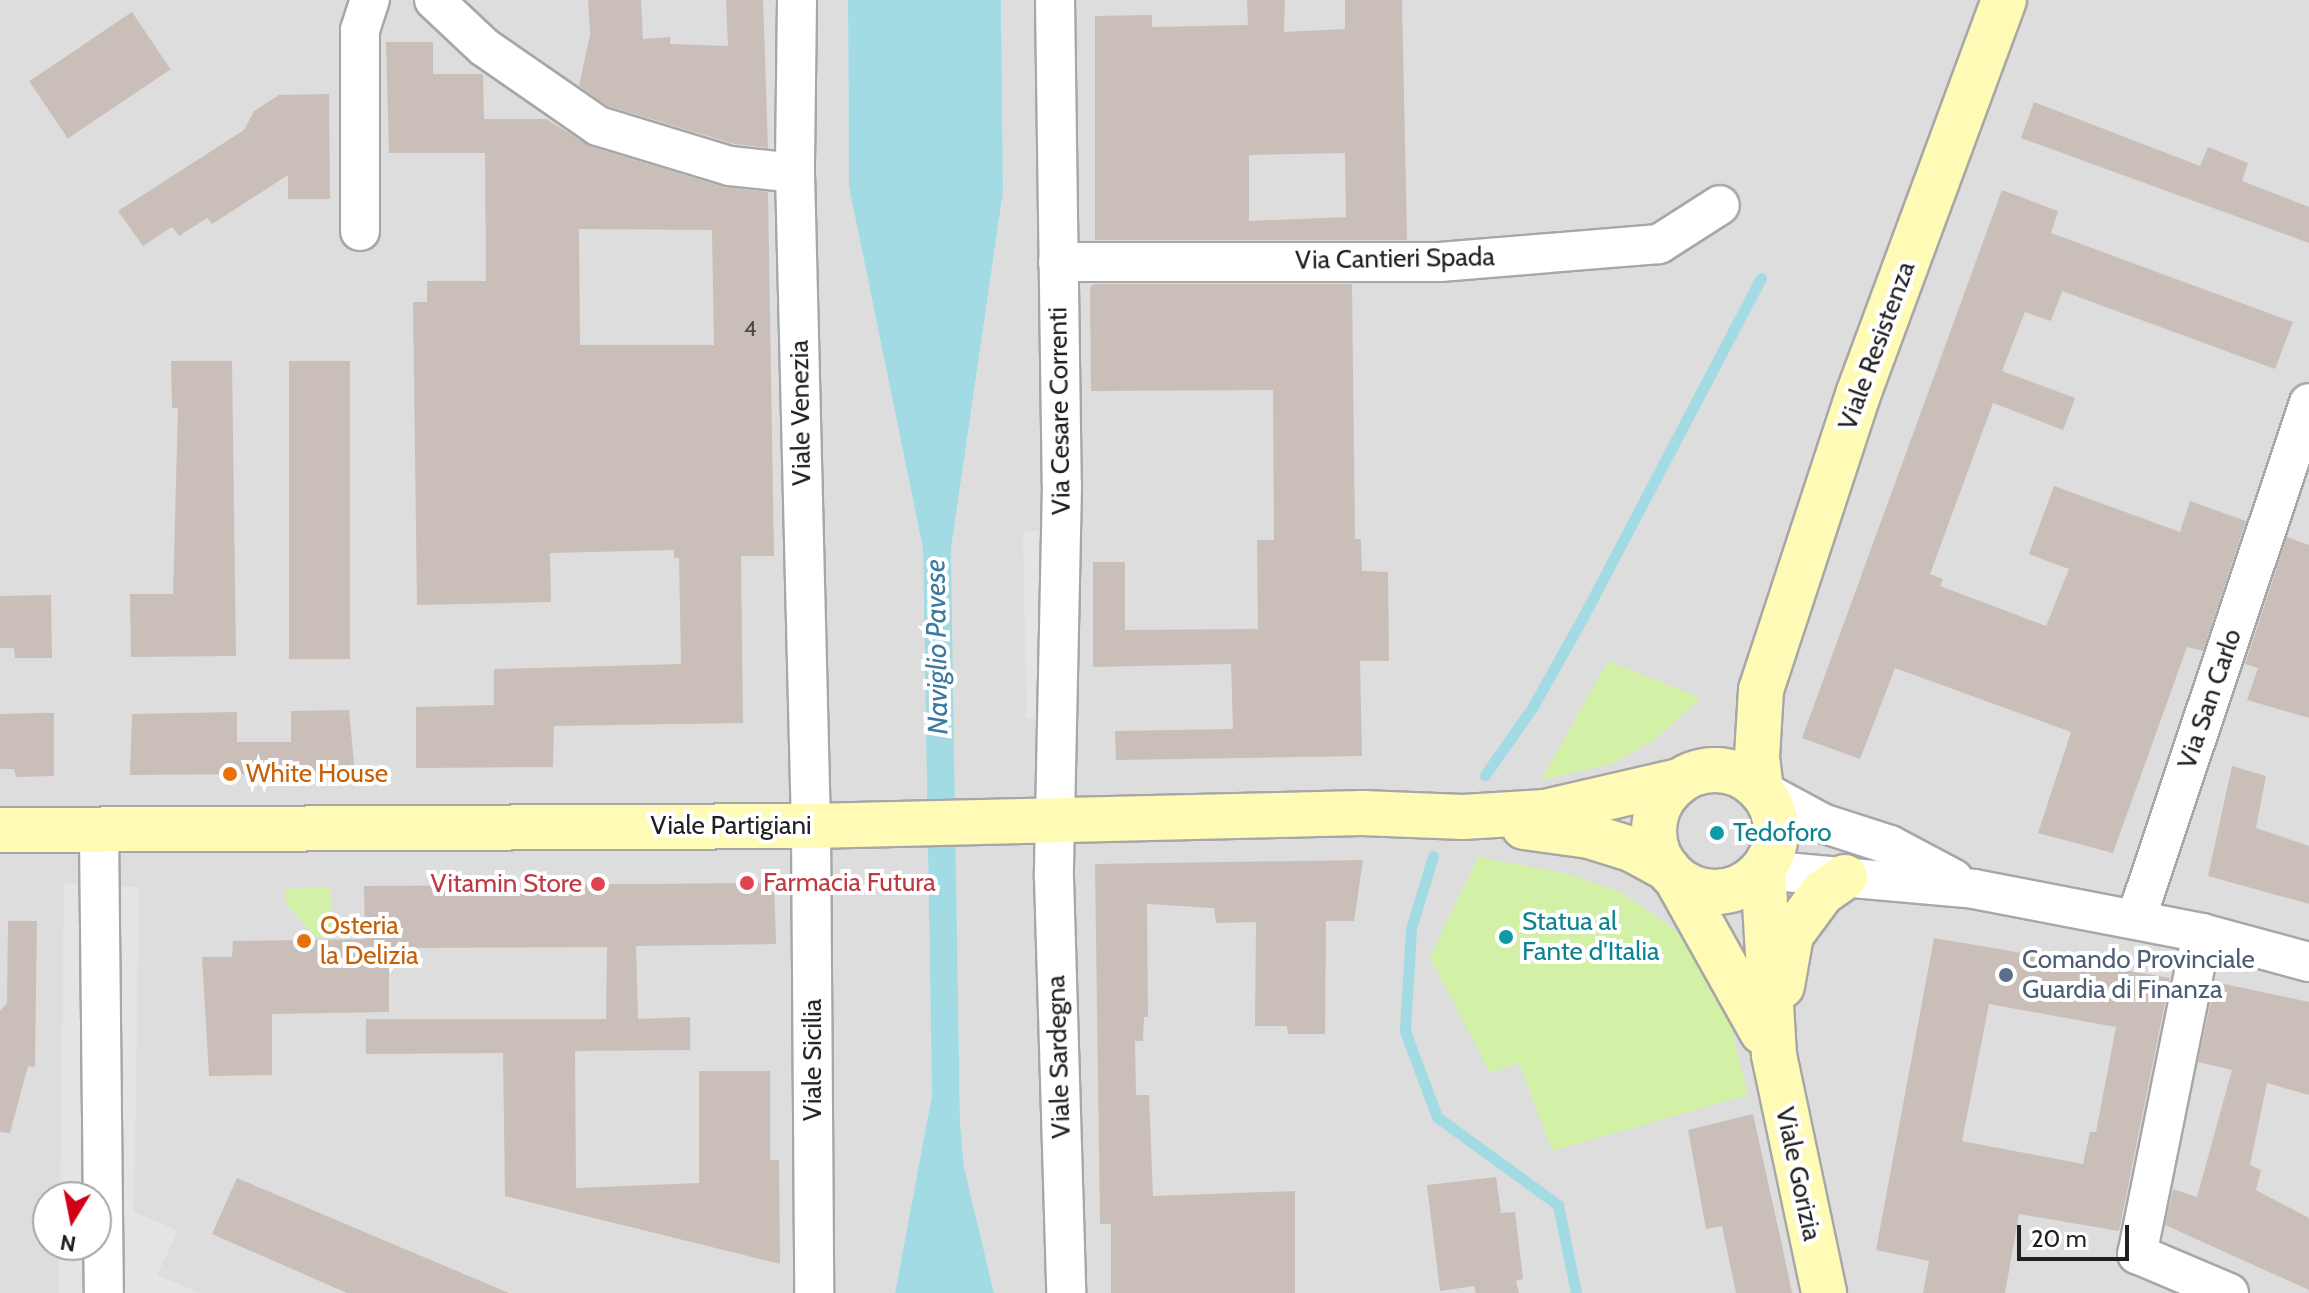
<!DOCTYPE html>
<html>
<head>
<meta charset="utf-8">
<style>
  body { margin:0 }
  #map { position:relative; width:2309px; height:1293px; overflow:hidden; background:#f1ece5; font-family:Cabin,sans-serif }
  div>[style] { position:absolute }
  .residential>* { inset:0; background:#dedddd }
  .grass>* { inset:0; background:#d3f0a7 }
  .parking>* { inset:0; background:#e4e4e4; transform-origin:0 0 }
  .water>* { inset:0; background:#a2dbe3 }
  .stream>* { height:11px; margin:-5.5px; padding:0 5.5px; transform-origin:5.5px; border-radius:5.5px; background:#a2dbe3 }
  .building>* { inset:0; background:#cabeb8; transform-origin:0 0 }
  .roads { filter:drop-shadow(2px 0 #a7a7a7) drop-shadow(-2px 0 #a7a7a7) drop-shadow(0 2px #a7a7a7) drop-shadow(0 -2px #a7a7a7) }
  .street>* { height:38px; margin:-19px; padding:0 19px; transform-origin:19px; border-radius:19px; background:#fff }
  .secondary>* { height:44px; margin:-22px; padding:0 22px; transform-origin:22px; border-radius:22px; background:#fffbb6 }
  .secondary>.ring { margin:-22px; padding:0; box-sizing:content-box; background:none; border:44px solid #fffbb6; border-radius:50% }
  .dots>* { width:22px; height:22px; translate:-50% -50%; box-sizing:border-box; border:4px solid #fff; border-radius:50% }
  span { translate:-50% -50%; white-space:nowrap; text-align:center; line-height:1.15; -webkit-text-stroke:8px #fff; paint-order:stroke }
  .number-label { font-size:22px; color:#4a4846 }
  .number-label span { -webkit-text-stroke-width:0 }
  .street-label { font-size:26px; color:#202020 }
  .food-label { font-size:26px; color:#c56008 }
  .left { translate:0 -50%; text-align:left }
  .culture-label { font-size:26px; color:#0d838f }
  .health-label { font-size:26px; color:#be3a42 }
  .right { translate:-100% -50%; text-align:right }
  .service-label { font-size:26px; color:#4e5e75 }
  .water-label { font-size:28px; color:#3b79a1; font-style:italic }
  .north { position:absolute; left:32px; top:1181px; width:80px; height:80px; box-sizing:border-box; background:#fff; border:2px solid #a6a6a6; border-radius:50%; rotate:190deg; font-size:22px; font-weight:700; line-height:32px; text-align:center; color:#202020 }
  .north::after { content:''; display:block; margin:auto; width:28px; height:36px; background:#d00017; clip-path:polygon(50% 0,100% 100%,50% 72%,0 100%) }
  .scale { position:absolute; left:2017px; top:1225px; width:112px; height:36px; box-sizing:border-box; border:4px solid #202020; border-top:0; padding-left:10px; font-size:24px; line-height:28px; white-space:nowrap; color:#202020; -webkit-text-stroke:6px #fff; paint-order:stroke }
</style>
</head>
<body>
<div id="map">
  <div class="residential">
    <div style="clip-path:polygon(evenodd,0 0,848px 0,849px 187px,923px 549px,932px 1095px,895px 1293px,0 1293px,0 0,48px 1197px,96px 1197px,96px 1245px,48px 1245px,48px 1197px)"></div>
    <div style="clip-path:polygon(1001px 0,2309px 0,2309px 1293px,994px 1293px,964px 1167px,960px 1123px,951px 549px,1003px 192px)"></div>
  </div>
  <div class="grass">
    <div style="clip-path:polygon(1608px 661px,1701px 698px,1653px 741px,1609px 765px,1541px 780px)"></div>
    <div style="clip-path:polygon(1478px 857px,1569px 874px,1620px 892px,1673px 928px,1698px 958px,1727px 1011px,1748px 1095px,1552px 1151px,1519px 1063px,1490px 1073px,1430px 957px)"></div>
    <div style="clip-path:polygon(330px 887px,333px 937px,316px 937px,286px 904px,286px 889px)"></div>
  </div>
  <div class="parking">
    <div style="left:1045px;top:531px;width:187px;height:22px;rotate:89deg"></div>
    <div style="clip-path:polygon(64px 883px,139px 887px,134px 1212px,178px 1231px,157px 1275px,200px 1293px,58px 1293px,59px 1245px,96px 1245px,96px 1197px,60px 1197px)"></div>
  </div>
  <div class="water">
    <div style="clip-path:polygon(848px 0,1001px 0,1003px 192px,951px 549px,960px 1123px,964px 1167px,994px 1293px,895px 1293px,932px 1095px,923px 549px,849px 187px)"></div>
  </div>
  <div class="stream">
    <div style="left:1485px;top:775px;width:82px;rotate:-55deg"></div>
    <div style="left:1532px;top:708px;width:104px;rotate:-60.7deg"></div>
    <div style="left:1583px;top:617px;width:383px;rotate:-62.3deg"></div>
    <div style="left:1433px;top:856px;width:76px;rotate:106.8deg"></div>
    <div style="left:1411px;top:929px;width:102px;rotate:93.4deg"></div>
    <div style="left:1405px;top:1031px;width:92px;rotate:69.6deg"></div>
    <div style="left:1437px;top:1117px;width:150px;rotate:36deg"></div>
    <div style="left:1558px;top:1205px;width:90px;rotate:78.4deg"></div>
  </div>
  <div class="building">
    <div style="clip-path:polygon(588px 0,641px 0,643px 39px,670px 37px,670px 44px,728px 46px,726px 0,763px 0,768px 148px,734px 144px,608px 106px,579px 86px,590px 35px)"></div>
    <div style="clip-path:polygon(evenodd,1247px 0,1285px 0,1284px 32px,1345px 29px,1345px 0,1402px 0,1407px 240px,1095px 240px,1095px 16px,1152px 15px,1152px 27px,1248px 25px,1247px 0,1345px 153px,1346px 217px,1249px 221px,1249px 155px,1345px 153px)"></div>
    <div style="left:132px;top:12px;width:69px;height:124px;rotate:56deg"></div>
    <div style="clip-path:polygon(evenodd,386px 42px,433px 42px,433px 74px,483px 74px,484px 119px,546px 119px,592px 147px,724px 187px,768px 192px,774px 556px,741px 556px,743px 723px,554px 726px,553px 767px,416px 768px,416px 707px,494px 705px,494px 669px,681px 664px,679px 558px,674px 558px,674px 550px,550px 553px,551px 602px,417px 605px,413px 302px,427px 302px,427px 281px,486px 281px,485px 153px,389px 153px,386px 42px,579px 229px,712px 230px,714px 345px,580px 345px,579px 229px)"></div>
    <div style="clip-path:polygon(329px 94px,330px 199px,288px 199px,288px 175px,212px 224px,207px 218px,179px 236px,172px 227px,143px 246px,118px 211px,244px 130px,254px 111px,279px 95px)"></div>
    <div style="clip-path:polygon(2034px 102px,2200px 166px,2208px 147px,2248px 163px,2242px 181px,2309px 207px,2309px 243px,2021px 138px)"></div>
    <div style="clip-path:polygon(2002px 190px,2058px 211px,2051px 233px,2293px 322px,2275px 369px,2062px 291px,2051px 321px,2025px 312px,2002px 371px,2075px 398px,2063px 430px,1993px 403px,1930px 574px,1943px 579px,1940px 586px,2046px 626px,2069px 569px,2029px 554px,2054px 486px,2180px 532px,2190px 501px,2246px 521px,2203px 651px,2187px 647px,2113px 853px,2038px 833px,2071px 732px,1895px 668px,1860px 759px,1802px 738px)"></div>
    <div style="clip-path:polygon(1094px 284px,1352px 284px,1355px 539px,1361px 539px,1362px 571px,1388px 572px,1389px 661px,1360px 661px,1362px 756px,1116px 760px,1115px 731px,1233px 729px,1231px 664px,1093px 667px,1093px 562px,1125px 562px,1125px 630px,1258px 629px,1257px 540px,1274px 540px,1273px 390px,1091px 391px,1090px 287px)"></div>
    <div style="clip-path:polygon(171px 361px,232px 361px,236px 656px,131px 657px,130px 594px,173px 594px,178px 408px,172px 408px)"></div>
    <div style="left:289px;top:361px;width:61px;height:298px"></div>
    <div style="clip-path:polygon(2287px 537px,2309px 545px,2309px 718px,2247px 700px,2258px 668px,2245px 664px)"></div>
    <div style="clip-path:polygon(51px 595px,52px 658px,15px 658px,14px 648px,0 648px,0 596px)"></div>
    <div style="clip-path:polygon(349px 710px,355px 773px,130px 775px,132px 714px,237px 712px,237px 742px,291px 742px,291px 711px)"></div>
    <div style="clip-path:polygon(39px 713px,54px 713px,54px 776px,16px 777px,14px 769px,0 769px,0 714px)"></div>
    <div style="clip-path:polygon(2232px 766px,2266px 776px,2256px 828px,2309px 846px,2309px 904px,2208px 876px)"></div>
    <div style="clip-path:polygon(1363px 860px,1354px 921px,1326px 921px,1325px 1034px,1288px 1034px,1287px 1026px,1255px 1026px,1256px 922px,1216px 923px,1214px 908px,1147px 904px,1148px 1017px,1144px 1017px,1143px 1041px,1135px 1041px,1136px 1095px,1149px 1095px,1153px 1196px,1295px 1191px,1295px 1293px,1111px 1293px,1111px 1224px,1100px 1224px,1095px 864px)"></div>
    <div style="clip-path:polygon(774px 883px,776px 944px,636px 946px,638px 1019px,690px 1017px,690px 1050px,575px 1051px,576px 1188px,699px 1183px,699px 1071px,770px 1071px,770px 1160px,779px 1160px,780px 1264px,505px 1196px,503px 1053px,366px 1054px,366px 1019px,606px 1019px,607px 947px,389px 948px,389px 1012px,272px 1014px,272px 1075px,209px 1076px,202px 957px,232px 957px,233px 941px,365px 939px,364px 886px)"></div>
    <div style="clip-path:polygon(8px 921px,37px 921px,35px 1067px,28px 1066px,10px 1133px,0 1132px,0 1011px,7px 1003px)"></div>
    <div style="clip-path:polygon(evenodd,1934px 938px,2170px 978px,2119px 1231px,2019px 1214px,2005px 1293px,1923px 1293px,1929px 1261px,1876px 1250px,1934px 938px,1989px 1004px,2116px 1027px,2096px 1132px,2090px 1132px,2083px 1164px,1962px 1141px,1989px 1004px)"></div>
    <div style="clip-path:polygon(2215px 982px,2309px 1002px,2309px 1095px,2267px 1083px,2250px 1165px,2261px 1170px,2256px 1190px,2309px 1218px,2309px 1290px,2165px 1225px,2173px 1189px,2197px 1197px,2232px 1070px,2198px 1062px)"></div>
    <div style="clip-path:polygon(1753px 1114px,1783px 1250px,1792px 1293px,1736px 1293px,1722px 1226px,1706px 1229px,1688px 1130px)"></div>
    <div style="clip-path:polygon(1496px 1177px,1501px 1213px,1515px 1212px,1523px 1279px,1516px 1281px,1519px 1293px,1476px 1293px,1474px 1286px,1440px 1291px,1427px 1185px)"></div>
    <div style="clip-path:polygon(237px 1178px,381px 1239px,509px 1293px,347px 1293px,212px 1234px)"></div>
  </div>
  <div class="roads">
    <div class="street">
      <div style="left:434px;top:0;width:69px;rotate:43.2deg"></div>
      <div style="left:484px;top:47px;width:139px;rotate:34.7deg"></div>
      <div style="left:598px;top:126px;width:138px;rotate:16.9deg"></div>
      <div style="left:730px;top:166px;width:65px;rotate:6.1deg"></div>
      <div style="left:797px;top:0;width:173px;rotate:90.7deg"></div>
      <div style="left:795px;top:173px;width:653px;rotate:88.6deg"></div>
      <div style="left:811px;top:826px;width:467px;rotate:89.6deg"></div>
      <div style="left:1055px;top:0;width:485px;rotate:89.2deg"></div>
      <div style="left:1062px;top:485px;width:393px;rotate:91.2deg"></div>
      <div style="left:1054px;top:878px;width:415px;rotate:88.3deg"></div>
      <div style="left:360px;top:231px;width:201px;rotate:-90deg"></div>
      <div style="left:360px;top:30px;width:32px;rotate:-72deg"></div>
      <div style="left:1058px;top:262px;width:382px"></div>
      <div style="left:1440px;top:262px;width:220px;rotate:-4.7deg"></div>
      <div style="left:1659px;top:244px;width:72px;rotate:-32.6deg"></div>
      <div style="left:1761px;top:790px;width:69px;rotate:28.4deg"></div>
      <div style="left:1822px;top:823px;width:71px;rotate:17.9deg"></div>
      <div style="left:1890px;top:845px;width:72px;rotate:28deg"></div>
      <div style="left:99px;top:831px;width:462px;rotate:89.4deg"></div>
      <div style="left:1763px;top:870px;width:212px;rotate:5.1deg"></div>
      <div style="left:1974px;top:889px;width:232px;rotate:10.9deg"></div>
      <div style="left:2202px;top:933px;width:111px;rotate:15.2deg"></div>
      <div style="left:2136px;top:919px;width:544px;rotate:-71.47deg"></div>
      <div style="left:2202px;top:933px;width:328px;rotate:101.4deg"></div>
      <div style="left:2137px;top:1254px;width:100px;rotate:23deg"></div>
    </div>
    <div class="secondary">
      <div class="ring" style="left:1654px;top:770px;width:78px;height:78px"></div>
      <div style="left:1761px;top:790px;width:33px;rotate:-97deg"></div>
      <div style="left:1757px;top:757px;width:67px;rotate:-86.6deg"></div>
      <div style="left:1761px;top:690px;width:314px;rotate:-71.8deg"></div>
      <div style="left:1859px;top:392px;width:418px;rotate:-69.7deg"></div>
      <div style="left:1524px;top:827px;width:66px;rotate:7.9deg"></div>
      <div style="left:1589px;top:836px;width:44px;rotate:17.2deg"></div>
      <div style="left:1631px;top:849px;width:42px;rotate:28.4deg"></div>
      <div style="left:0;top:830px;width:811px;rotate:-0.28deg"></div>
      <div style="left:811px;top:826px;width:551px;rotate:-1.35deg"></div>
      <div style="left:1362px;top:813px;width:101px;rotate:2.3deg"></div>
      <div style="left:1463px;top:817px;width:82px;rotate:-3.5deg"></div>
      <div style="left:1545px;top:812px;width:138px;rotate:-13deg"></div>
      <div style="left:1763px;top:870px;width:185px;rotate:86.6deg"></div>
      <div style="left:1774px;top:1055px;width:243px;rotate:78.1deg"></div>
      <div style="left:1676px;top:878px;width:176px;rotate:60.8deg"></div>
      <div style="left:1782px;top:986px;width:52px;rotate:-80deg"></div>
      <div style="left:1791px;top:935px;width:52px;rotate:-53.6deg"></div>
      <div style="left:1822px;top:893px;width:28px;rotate:-35deg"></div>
    </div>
  </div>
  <div class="dots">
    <div style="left:230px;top:774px;background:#e8710a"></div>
    <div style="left:1717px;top:833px;background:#0f9aa8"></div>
    <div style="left:747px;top:883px;background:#e0444e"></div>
    <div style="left:598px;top:884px;background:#e0444e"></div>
    <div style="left:1506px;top:937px;background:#0f9aa8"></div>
    <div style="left:304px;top:941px;background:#e8710a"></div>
    <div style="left:2006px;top:975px;background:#5c6f8a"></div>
  </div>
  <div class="number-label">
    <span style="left:750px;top:329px">4</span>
  </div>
  <div class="street-label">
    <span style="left:1395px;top:259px;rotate:-1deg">Via Cantieri Spada</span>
    <span style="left:1877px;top:346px;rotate:-70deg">Viale Resistenza</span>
    <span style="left:1060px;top:411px;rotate:-91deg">Via Cesare Correnti</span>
    <span style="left:801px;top:413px;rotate:-91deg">Viale Venezia</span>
    <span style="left:2210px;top:699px;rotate:-71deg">Via San Carlo</span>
    <span style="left:731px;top:826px">Viale Partigiani</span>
    <span style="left:1059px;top:1057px;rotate:-92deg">Viale Sardegna</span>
    <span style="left:813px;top:1060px;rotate:-90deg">Viale Sicilia</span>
    <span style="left:1798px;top:1174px;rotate:78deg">Viale Gorizia</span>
  </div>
  <div class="food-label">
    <span class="left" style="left:246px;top:774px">White House</span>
    <span class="left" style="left:320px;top:941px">Osteria<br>la Delizia</span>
  </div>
  <div class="culture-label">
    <span class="left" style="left:1733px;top:833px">Tedoforo</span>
    <span class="left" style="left:1522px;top:937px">Statua al<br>Fante d'Italia</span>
  </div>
  <div class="health-label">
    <span class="left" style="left:763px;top:883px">Farmacia Futura</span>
    <span class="right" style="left:582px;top:884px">Vitamin Store</span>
  </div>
  <div class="service-label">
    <span class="left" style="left:2022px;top:975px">Comando Provinciale<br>Guardia di Finanza</span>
  </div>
  <div class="water-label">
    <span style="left:936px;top:647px;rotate:-91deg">Naviglio Pavese</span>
  </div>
  <div class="north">N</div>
  <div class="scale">20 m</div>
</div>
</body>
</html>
